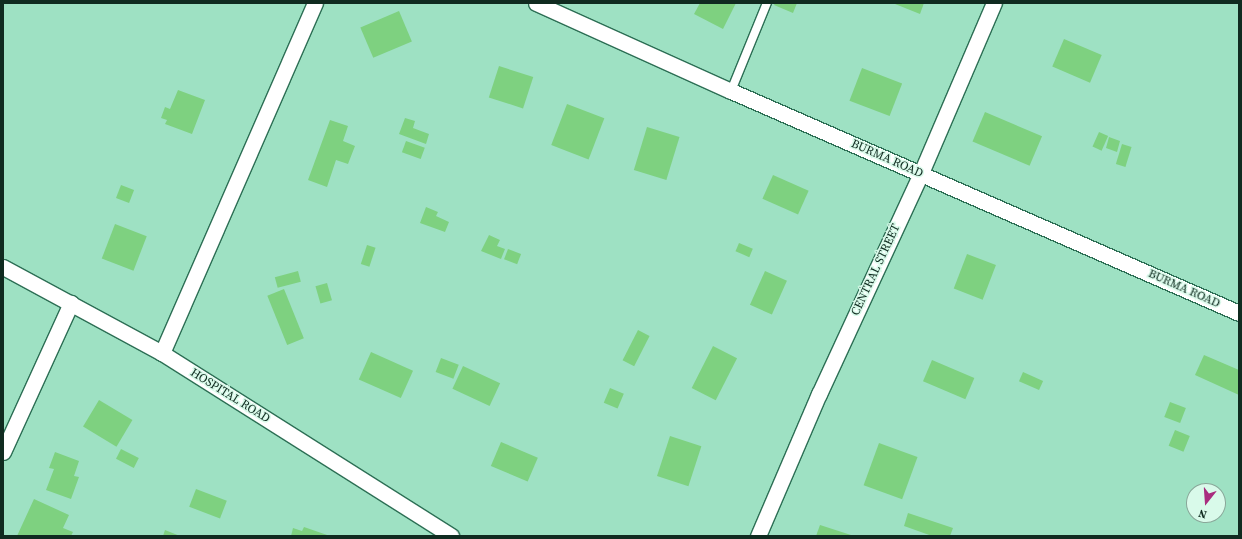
<!DOCTYPE html>
<html>
<head>
<meta charset="utf-8">
<style>
  body { margin:0 }
  #map { position:relative; width:1242px; height:539px; overflow:hidden; background:#9ee1c3; font-family:"Source Serif 4",serif }
  div>[style] { position:absolute }
  .building>* { inset:0; background:#7ed180; transform-origin:0 0 }
  .roads { filter:drop-shadow(1px 0 #2d6f55) drop-shadow(-1px 0 #2d6f55) drop-shadow(0 1px #2d6f55) drop-shadow(0 -1px #2d6f55) }
  .lane>* { height:8px; margin:-4px; padding:0 4px; transform-origin:4px; border-radius:4px; background:#fff }
  .street>* { height:15px; margin:-7.5px; padding:0 7.5px; transform-origin:7.5px; border-radius:7.5px; background:#fff }
  span { translate:-50% -50%; white-space:nowrap; text-align:center; line-height:1.15; -webkit-text-stroke:3px #d9faea; paint-order:stroke }
  .street-label { font-size:12px; color:#102b20 }
  .frame { position:absolute; inset:0; border:4px solid #102b20; pointer-events:none }
  .north { position:absolute; left:1186px; top:483px; width:40px; height:40px; box-sizing:border-box; background:#d9faea; border:1px solid #89a799; border-radius:50%; rotate:197deg; font-size:11px; font-weight:700; line-height:16px; text-align:center; color:#102b20 }
  .north::after { content:''; display:block; margin:auto; width:14px; height:18px; background:#a92d7f; clip-path:polygon(50% 0,100% 100%,50% 72%,0 100%) }
</style>
</head>
<body>
<div id="map">
  <div class="building">
    <div style="clip-path:polygon(700px 3px,736px 3px,723px 29px,694px 14px)"></div>
    <div style="clip-path:polygon(775px 3px,797px 3px,793px 13px,774px 5px)"></div>
    <div style="clip-path:polygon(895px 3px,924px 3px,920px 14px,895px 4px)"></div>
    <div style="left:399px;top:11px;width:33px;height:42px;rotate:67deg"></div>
    <div style="left:1064px;top:39px;width:41px;height:30px;rotate:23deg"></div>
    <div style="left:499px;top:66px;width:36px;height:33px;rotate:18deg"></div>
    <div style="left:862px;top:68px;width:43px;height:35px;rotate:21deg"></div>
    <div style="clip-path:polygon(178px 90px,205px 100px,192px 134px,165px 124px,167px 120px,161px 118px,165px 107px,170px 109px)"></div>
    <div style="left:567px;top:104px;width:40px;height:44px;rotate:21deg"></div>
    <div style="left:985px;top:112px;width:62px;height:32px;rotate:23deg"></div>
    <div style="clip-path:polygon(405px 118px,415px 121px,413px 128px,429px 134px,426px 144px,399px 134px)"></div>
    <div style="clip-path:polygon(330px 120px,348px 126px,343px 141px,355px 146px,348px 164px,336px 160px,327px 187px,308px 180px)"></div>
    <div style="left:647px;top:127px;width:34px;height:45px;rotate:17deg"></div>
    <div style="left:1099px;top:132px;width:10px;height:16px;rotate:24deg"></div>
    <div style="clip-path:polygon(1109px 137px,1120px 141px,1117px 152px,1106px 148px)"></div>
    <div style="left:406px;top:141px;width:20px;height:12px;rotate:20deg"></div>
    <div style="left:1122px;top:144px;width:10px;height:21px;rotate:17deg"></div>
    <div style="left:773px;top:175px;width:39px;height:26px;rotate:24deg"></div>
    <div style="left:121px;top:185px;width:14px;height:14px;rotate:21deg"></div>
    <div style="clip-path:polygon(426px 207px,438px 212px,436px 216px,449px 222px,445px 232px,420px 223px)"></div>
    <div style="left:115px;top:224px;width:34px;height:37px;rotate:21deg"></div>
    <div style="clip-path:polygon(489px 235px,500px 240px,497px 246px,505px 249px,501px 259px,481px 251px)"></div>
    <div style="left:739px;top:243px;width:15px;height:9px;rotate:23deg"></div>
    <div style="left:367px;top:245px;width:9px;height:20px;rotate:18deg"></div>
    <div style="left:508px;top:249px;width:14px;height:11px;rotate:21deg"></div>
    <div style="left:967px;top:254px;width:31px;height:37px;rotate:21deg"></div>
    <div style="left:298px;top:271px;width:11px;height:24px;rotate:75deg"></div>
    <div style="left:765px;top:271px;width:24px;height:37px;rotate:24deg"></div>
    <div style="left:327px;top:283px;width:18px;height:12px;rotate:74deg"></div>
    <div style="left:284px;top:289px;width:53px;height:18px;rotate:68deg"></div>
    <div style="left:638px;top:330px;width:13px;height:34px;rotate:27deg"></div>
    <div style="left:713px;top:346px;width:27px;height:47px;rotate:27deg"></div>
    <div style="left:371px;top:352px;width:46px;height:30px;rotate:24deg"></div>
    <div style="clip-path:polygon(1204px 355px,1239px 370px,1239px 395px,1195px 375px)"></div>
    <div style="left:441px;top:358px;width:19px;height:15px;rotate:21deg"></div>
    <div style="left:932px;top:360px;width:46px;height:23px;rotate:23deg"></div>
    <div style="left:463px;top:366px;width:41px;height:25px;rotate:25deg"></div>
    <div style="left:1023px;top:372px;width:22px;height:10px;rotate:24deg"></div>
    <div style="left:610px;top:388px;width:15px;height:16px;rotate:23deg"></div>
    <div style="left:99px;top:400px;width:39px;height:31px;rotate:31deg"></div>
    <div style="left:1170px;top:402px;width:17px;height:16px;rotate:21deg"></div>
    <div style="left:1175px;top:430px;width:16px;height:17px;rotate:22deg"></div>
    <div style="left:670px;top:436px;width:33px;height:42px;rotate:18deg"></div>
    <div style="left:501px;top:442px;width:40px;height:26px;rotate:23deg"></div>
    <div style="left:879px;top:443px;width:41px;height:45px;rotate:20deg"></div>
    <div style="left:121px;top:449px;width:20px;height:11px;rotate:27deg"></div>
    <div style="clip-path:polygon(55px 452px,79px 461px,74px 476px,79px 477px,71px 499px,46px 490px,54px 469px,49px 468px)"></div>
    <div style="left:196px;top:489px;width:33px;height:19px;rotate:21deg"></div>
    <div style="clip-path:polygon(34px 499px,69px 515px,63px 528px,73px 532px,71px 536px,17px 536px)"></div>
    <div style="clip-path:polygon(908px 513px,953px 528px,950px 536px,932px 536px,904px 526px)"></div>
    <div style="clip-path:polygon(820px 525px,851px 535px,850px 536px,816px 536px)"></div>
    <div style="clip-path:polygon(304px 527px,330px 536px,291px 536px,293px 528px,302px 531px)"></div>
    <div style="clip-path:polygon(165px 530px,180px 536px,163px 536px)"></div>
  </div>
  <div class="roads">
    <div class="lane">
      <div style="left:731px;top:91px;width:95px;rotate:-67.8deg"></div>
    </div>
    <div class="street">
      <div style="left:536px;top:3px;width:214px;rotate:24.3deg"></div>
      <div style="left:731px;top:91px;width:554px;rotate:23.61deg"></div>
      <div style="left:3px;top:267px;width:181px;rotate:28.4deg"></div>
      <div style="left:162px;top:353px;width:342px;rotate:32.3deg"></div>
      <div style="left:162px;top:353px;width:382px;rotate:-66.4deg"></div>
      <div style="left:3px;top:452px;width:164px;rotate:-65.5deg"></div>
      <div style="left:758px;top:536px;width:155px;rotate:-66.8deg"></div>
      <div style="left:819px;top:394px;width:243px;rotate:-65.2deg"></div>
      <div style="left:921px;top:173px;width:185px;rotate:-66.8deg"></div>
    </div>
  </div>
  <div class="street-label">
    <span style="left:887px;top:159px;rotate:24deg">BURMA ROAD</span>
    <span style="left:876px;top:270px;rotate:-65deg">CENTRAL STREET</span>
    <span style="left:1184px;top:289px;rotate:24deg">BURMA ROAD</span>
    <span style="left:230px;top:396px;rotate:32deg">HOSPITAL ROAD</span>
  </div>
  <div class="frame"></div>
  <div class="north">N</div>
</div>
</body>
</html>
